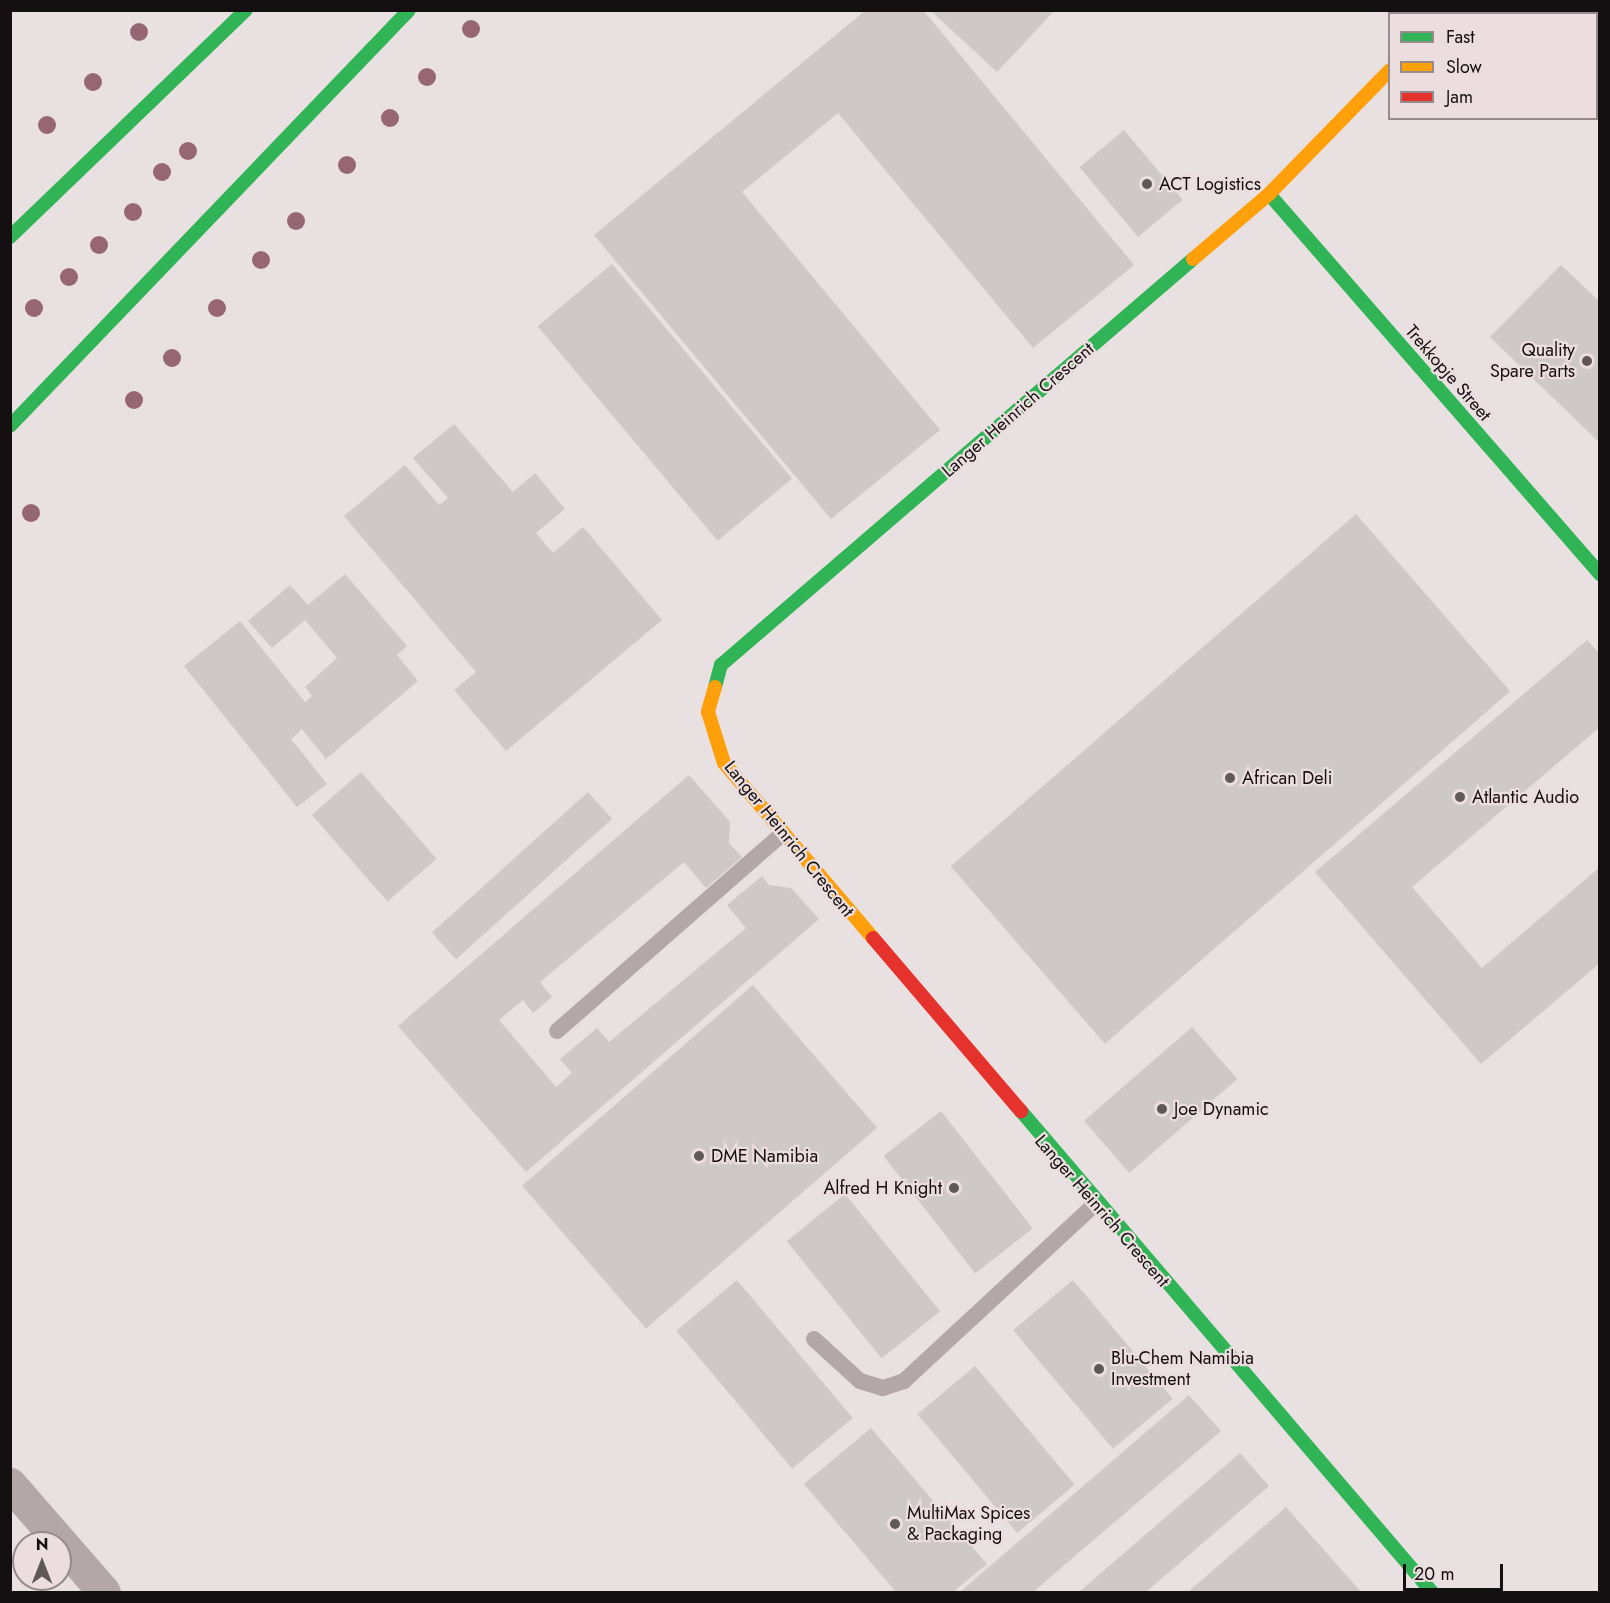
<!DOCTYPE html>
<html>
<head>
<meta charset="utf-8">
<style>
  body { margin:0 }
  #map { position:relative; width:1610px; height:1603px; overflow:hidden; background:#e8e0e1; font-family:Jost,sans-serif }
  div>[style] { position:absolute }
  .building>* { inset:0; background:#cec8c8; transform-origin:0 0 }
  .lane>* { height:16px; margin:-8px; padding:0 8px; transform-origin:8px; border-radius:8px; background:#b3a7a8 }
  .street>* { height:33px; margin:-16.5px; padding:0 16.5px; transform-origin:16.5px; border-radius:16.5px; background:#b3a7a8 }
  .fast>* { height:14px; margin:-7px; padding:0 7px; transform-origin:7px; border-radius:7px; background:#30b455 }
  .slow>* { height:14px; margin:-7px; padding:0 7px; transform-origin:7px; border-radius:7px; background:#ff9f0a }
  .jam>* { height:14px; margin:-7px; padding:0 7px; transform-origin:7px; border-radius:7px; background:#e5322d }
  .trees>* { width:18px; height:18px; margin:-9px; border-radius:50%; background:#966674 }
  .dots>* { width:16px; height:16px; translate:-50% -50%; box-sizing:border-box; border:3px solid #ecddde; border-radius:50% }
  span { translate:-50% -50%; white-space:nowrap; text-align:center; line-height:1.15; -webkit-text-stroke:4.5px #ecddde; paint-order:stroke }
  .poi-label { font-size:18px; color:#140f10 }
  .left { translate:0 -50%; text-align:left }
  .right { translate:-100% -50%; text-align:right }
  .street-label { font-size:18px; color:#140f10 }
  .frame { position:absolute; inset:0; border:12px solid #140f10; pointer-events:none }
  .legend { position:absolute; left:1388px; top:12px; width:210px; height:108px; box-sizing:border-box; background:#ecddde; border:2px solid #968b8c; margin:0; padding:8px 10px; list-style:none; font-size:18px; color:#140f10 }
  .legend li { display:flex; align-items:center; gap:12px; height:30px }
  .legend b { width:30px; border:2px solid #968b8c }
  .north { position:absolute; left:12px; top:1531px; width:60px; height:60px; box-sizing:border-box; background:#ecddde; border:2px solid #968b8c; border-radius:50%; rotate:0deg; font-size:16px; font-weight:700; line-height:24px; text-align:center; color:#140f10 }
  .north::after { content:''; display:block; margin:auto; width:21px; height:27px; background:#5e5859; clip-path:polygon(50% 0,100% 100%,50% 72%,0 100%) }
  .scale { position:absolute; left:1403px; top:1564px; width:100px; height:27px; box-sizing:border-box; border:3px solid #140f10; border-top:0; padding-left:8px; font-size:18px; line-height:21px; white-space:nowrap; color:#140f10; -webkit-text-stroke:4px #ecddde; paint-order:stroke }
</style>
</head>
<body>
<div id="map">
  <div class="building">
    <div style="clip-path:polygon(866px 10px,923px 10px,1134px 265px,1033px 348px,838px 113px,742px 192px,940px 430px,831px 519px,594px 235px)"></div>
    <div style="clip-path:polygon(930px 10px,1055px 10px,997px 72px)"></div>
    <div style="left:1124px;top:130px;width:91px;height:58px;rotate:50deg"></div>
    <div style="left:612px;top:264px;width:280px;height:97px;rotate:50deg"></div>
    <div style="clip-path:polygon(1561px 265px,1600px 302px,1600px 443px,1490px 337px)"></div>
    <div style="clip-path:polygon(454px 424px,513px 492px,535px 473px,565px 509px,536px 533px,553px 553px,583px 527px,662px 620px,506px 751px,454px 690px,476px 672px,344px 516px,405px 465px,439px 505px,448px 498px,413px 458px)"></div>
    <div style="left:1356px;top:514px;width:235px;height:537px;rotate:49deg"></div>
    <div style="clip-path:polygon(345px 574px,407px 646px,397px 655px,418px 681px,326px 759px,302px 729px,291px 739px,327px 784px,297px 807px,184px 666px,240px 621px,305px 702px,312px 696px,305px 687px,337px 658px,305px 620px,272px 648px,248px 621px,290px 585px,308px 605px)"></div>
    <div style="clip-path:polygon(1587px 640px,1600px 654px,1600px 727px,1412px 887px,1482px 968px,1600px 867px,1600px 963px,1481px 1064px,1315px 872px)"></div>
    <div style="left:361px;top:772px;width:115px;height:65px;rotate:49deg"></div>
    <div style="clip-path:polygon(689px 775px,730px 822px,729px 843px,742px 857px,706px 888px,684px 862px,540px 982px,552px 997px,533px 1013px,523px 1000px,499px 1020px,556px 1087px,572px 1073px,560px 1059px,597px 1028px,609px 1042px,746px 928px,727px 905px,762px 876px,769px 885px,791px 888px,819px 919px,526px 1172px,398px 1026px)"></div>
    <div style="left:588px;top:792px;width:36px;height:210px;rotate:48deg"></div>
    <div style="left:753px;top:985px;width:189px;height:306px;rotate:49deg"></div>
    <div style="left:1192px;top:1027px;width:69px;height:143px;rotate:49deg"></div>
    <div style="left:941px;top:1111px;width:149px;height:73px;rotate:52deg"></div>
    <div style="left:845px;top:1194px;width:151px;height:75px;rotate:51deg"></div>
    <div style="left:737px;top:1280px;width:180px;height:79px;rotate:50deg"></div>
    <div style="left:1073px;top:1280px;width:155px;height:78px;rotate:50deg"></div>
    <div style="left:975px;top:1366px;width:155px;height:75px;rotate:50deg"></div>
    <div style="clip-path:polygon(1189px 1395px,1221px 1431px,1033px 1592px,960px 1592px)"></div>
    <div style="clip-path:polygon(871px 1428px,987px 1564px,953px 1592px,896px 1592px,804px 1484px)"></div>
    <div style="clip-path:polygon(1240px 1453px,1269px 1486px,1146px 1592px,1079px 1592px)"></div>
    <div style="clip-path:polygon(1286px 1507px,1361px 1592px,1188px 1592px)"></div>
  </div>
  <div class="lane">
    <div style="left:557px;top:1031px;width:300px;rotate:-41.2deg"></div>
    <div style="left:814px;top:1339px;width:62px;rotate:42.4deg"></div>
    <div style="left:860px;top:1381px;width:24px;rotate:17deg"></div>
    <div style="left:883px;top:1388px;width:22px;rotate:-18deg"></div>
    <div style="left:904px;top:1381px;width:260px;rotate:-42.8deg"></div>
  </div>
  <div class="street">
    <div style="left:1444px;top:14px;width:5px;rotate:-53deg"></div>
    <div style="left:10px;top:1484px;width:143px;rotate:49deg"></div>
  </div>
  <div class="fast">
    <div style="left:1269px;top:194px;width:504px;rotate:48.94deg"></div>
    <div style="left:10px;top:237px;width:327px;rotate:-43.9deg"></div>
    <div style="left:10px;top:426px;width:576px;rotate:-46.19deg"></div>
    <div style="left:715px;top:687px;width:23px;rotate:-75deg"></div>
    <div style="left:721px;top:665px;width:623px;rotate:-40.7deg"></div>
    <div style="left:1021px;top:1111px;width:633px;rotate:49.49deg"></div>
  </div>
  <div class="slow">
    <div style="left:1193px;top:259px;width:100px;rotate:-40.5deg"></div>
    <div style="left:1269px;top:194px;width:173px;rotate:-45.7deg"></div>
    <div style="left:715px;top:687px;width:26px;rotate:106deg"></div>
    <div style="left:708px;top:712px;width:53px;rotate:72.6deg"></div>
    <div style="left:724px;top:763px;width:230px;rotate:49.6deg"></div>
  </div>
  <div class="jam">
    <div style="left:873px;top:938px;width:228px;rotate:49.5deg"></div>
  </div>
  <div class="trees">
    <div style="left:471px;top:29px"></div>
    <div style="left:139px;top:32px"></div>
    <div style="left:427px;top:77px"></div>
    <div style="left:93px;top:82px"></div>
    <div style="left:390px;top:118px"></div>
    <div style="left:47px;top:125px"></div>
    <div style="left:188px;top:151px"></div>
    <div style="left:347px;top:165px"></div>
    <div style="left:162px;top:172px"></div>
    <div style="left:133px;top:212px"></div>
    <div style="left:296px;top:221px"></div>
    <div style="left:99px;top:245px"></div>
    <div style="left:261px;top:260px"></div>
    <div style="left:69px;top:277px"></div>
    <div style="left:34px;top:308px"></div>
    <div style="left:217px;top:308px"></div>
    <div style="left:172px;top:358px"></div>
    <div style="left:134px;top:400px"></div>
    <div style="left:31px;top:513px"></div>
  </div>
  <div class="dots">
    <div style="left:1147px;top:184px;background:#5e5859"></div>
    <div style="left:1587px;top:361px;background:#5e5859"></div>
    <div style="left:1230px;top:778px;background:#5e5859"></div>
    <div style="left:1460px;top:797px;background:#5e5859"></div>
    <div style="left:1162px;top:1109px;background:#5e5859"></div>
    <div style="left:699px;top:1156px;background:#5e5859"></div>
    <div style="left:954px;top:1188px;background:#5e5859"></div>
    <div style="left:1099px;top:1369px;background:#5e5859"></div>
    <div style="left:895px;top:1524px;background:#5e5859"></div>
  </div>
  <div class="poi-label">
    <span class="left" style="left:1159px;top:184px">ACT Logistics</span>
    <span class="right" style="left:1575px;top:361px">Quality<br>Spare Parts</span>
    <span class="left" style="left:1242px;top:778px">African Deli</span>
    <span class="left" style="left:1472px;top:797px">Atlantic Audio</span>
    <span class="left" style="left:1174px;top:1109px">Joe Dynamic</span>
    <span class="left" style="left:711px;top:1156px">DME Namibia</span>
    <span class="right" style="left:942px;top:1188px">Alfred H Knight</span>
    <span class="left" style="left:1111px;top:1369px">Blu-Chem Namibia<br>Investment</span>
    <span class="left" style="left:907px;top:1524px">MultiMax Spices<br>&amp; Packaging</span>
  </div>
  <div class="street-label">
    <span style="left:1448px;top:373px;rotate:49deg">Trekkopje Street</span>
    <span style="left:1018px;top:410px;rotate:-41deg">Langer Heinrich Crescent</span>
    <span style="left:789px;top:839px;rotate:51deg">Langer Heinrich Crescent</span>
    <span style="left:1102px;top:1211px;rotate:49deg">Langer Heinrich Crescent</span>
  </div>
  <div class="frame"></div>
  <ul class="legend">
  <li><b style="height:8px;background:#30b455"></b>Fast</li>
  <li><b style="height:8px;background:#ff9f0a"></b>Slow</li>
  <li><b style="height:8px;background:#e5322d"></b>Jam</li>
  </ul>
  <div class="north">N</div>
  <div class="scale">20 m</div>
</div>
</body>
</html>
